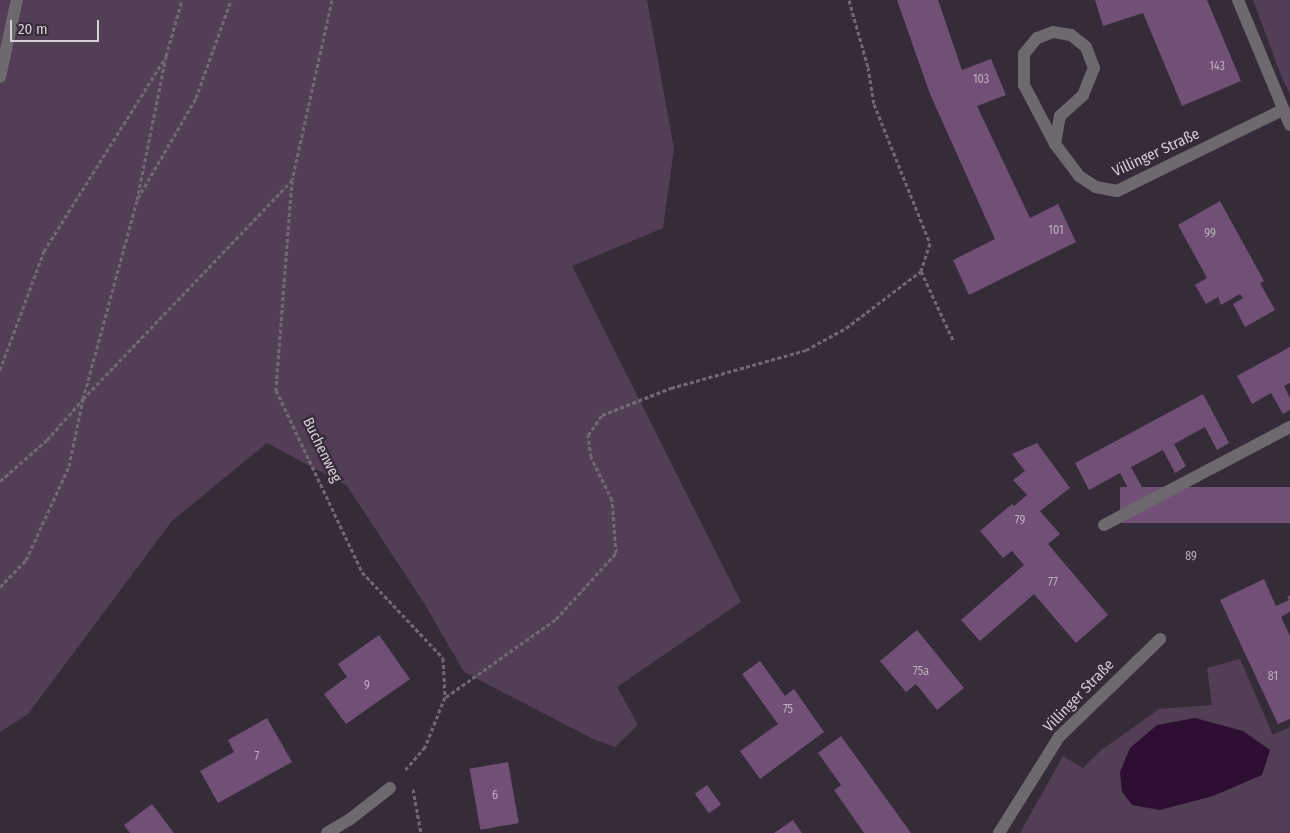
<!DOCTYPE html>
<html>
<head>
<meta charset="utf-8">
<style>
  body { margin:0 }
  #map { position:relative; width:1290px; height:833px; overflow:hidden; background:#362b38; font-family:"Fira Sans Condensed",sans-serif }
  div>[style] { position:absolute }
  .green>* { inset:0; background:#523e55 }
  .water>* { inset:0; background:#2c0f31 }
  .building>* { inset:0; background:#715076; transform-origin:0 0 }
  .path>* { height:3px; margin-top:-1.5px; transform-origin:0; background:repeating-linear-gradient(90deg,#726874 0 4px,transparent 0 6.5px) }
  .minor>* { height:12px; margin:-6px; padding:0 6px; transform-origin:6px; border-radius:6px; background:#6e686f }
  span { translate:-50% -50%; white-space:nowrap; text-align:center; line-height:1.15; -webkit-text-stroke:4.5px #362b38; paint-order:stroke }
  .number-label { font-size:12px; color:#bdafbf }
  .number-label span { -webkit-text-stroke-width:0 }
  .street-label { font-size:15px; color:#d6cfd7 }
  .scale { position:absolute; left:10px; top:20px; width:89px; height:22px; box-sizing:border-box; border:2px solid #d6cfd7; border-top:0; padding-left:6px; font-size:15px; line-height:18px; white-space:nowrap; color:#d6cfd7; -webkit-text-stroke:4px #362b38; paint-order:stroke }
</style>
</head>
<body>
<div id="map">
  <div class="green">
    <div style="clip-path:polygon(0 0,647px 0,674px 149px,663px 228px,572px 266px,741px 602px,617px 687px,638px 725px,615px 747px,593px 739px,464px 672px,424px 603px,347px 486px,267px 443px,172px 521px,28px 714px,0 732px)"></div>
    <div style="clip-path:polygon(1253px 0,1290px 0,1290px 94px,1282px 78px)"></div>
    <div style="clip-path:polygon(1240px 659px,1273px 735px,1290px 727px,1290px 833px,1020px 833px,1063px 756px,1083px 768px,1100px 751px,1159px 709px,1212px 705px,1207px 668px)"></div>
  </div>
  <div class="water">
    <div style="clip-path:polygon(1195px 718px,1243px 731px,1270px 750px,1262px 775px,1213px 796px,1160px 810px,1132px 805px,1122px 792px,1120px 772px,1130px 748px,1157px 725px)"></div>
  </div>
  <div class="building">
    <div style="clip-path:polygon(897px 0,938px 0,962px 70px,991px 59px,1006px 95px,977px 106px,1030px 218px,1058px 204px,1076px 242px,969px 295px,953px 260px,995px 239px,930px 94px)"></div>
    <div style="clip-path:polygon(1095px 0,1207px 0,1241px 81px,1182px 106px,1143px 13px,1103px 26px)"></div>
    <div style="clip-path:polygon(1220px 201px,1264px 281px,1260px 283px,1275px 310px,1245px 327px,1233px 304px,1243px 298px,1240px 294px,1221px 305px,1218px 297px,1206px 304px,1195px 285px,1207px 278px,1178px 225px)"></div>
    <div style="clip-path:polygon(1290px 347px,1290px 383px,1284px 386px,1290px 398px,1290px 410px,1283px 414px,1271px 393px,1252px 404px,1237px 376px)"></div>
    <div style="clip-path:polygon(1203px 394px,1229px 443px,1217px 450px,1205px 427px,1174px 444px,1186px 466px,1175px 473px,1163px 450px,1131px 467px,1143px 489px,1132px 496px,1120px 473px,1089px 490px,1075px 463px)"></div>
    <div style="clip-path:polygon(1037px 443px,1070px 488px,1040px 511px,1060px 534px,1048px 544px,1108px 615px,1076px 643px,1034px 594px,980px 641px,961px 620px,1024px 565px,1012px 551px,1003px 558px,980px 531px,1012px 504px,1014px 506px,1027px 495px,1013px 480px,1025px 471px,1012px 454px)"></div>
    <div style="left:1290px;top:487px;width:36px;height:170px;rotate:90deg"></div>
    <div style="clip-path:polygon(1264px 579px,1276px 606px,1289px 600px,1287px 597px,1290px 595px,1290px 612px,1281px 617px,1290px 636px,1290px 719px,1278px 724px,1220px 600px)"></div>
    <div style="clip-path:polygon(917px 630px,964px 688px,937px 710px,916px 684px,906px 692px,880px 661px)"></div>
    <div style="clip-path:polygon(379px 635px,410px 679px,346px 724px,324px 694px,347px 677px,338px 664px)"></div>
    <div style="clip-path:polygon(760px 661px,785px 696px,794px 689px,824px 732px,760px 779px,740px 751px,778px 724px,742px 674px)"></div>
    <div style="clip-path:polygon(267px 718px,292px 762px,218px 803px,200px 771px,234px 752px,228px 740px)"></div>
    <div style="clip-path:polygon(841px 736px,911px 833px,864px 833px,834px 790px,841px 785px,818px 753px)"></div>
    <div style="left:508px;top:762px;width:62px;height:39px;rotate:80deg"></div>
    <div style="left:707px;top:785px;width:24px;height:15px;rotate:54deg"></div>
    <div style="clip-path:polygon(152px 804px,174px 833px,130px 833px,124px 825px)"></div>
    <div style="clip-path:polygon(793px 820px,802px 833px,774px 833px)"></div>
  </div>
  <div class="path">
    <div style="left:332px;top:0;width:184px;rotate:102.5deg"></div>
    <div style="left:292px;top:180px;width:211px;rotate:94.4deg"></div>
    <div style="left:276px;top:390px;width:201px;rotate:64.7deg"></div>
    <div style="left:362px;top:572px;width:118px;rotate:46.7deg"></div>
    <div style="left:443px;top:658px;width:39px;rotate:87deg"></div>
    <div style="left:445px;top:697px;width:54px;rotate:111.8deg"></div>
    <div style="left:425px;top:747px;width:32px;rotate:131deg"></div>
    <div style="left:849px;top:0;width:70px;rotate:74.2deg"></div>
    <div style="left:868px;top:67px;width:37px;rotate:81deg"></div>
    <div style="left:874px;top:104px;width:150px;rotate:68.1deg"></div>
    <div style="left:930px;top:243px;width:29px;rotate:108deg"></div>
    <div style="left:921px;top:271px;width:78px;rotate:65.1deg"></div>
    <div style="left:138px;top:198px;width:116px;rotate:-59.9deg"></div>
    <div style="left:196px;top:98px;width:104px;rotate:-70.3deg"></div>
    <div style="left:0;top:370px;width:127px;rotate:-69.7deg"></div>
    <div style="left:44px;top:251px;width:228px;rotate:-57.9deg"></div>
    <div style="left:0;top:481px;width:62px;rotate:-41.1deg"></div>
    <div style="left:47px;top:440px;width:55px;rotate:-48.7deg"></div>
    <div style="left:83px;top:399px;width:303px;rotate:-46.3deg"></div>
    <div style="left:0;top:587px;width:37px;rotate:-46deg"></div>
    <div style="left:26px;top:560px;width:103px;rotate:-65.4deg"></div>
    <div style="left:69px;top:466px;width:68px;rotate:-78.2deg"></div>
    <div style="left:83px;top:399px;width:206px;rotate:-74.8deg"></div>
    <div style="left:137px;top:200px;width:147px;rotate:-78.6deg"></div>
    <div style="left:166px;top:56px;width:58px;rotate:-74.1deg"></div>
    <div style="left:446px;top:697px;width:135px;rotate:-35.3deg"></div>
    <div style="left:556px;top:619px;width:89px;rotate:-47.7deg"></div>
    <div style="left:616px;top:553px;width:53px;rotate:-94.3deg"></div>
    <div style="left:612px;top:500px;width:48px;rotate:-116deg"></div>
    <div style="left:591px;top:457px;width:22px;rotate:-98deg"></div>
    <div style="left:588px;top:435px;width:24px;rotate:-55deg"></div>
    <div style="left:602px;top:415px;width:74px;rotate:-21.4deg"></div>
    <div style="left:671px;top:388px;width:140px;rotate:-15.7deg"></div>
    <div style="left:806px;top:350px;width:46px;rotate:-28.8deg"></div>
    <div style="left:846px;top:328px;width:94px;rotate:-37.2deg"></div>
    <div style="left:413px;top:789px;width:45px;rotate:79.7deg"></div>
  </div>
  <div class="minor">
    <div style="left:1238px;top:0;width:135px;rotate:67.4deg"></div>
    <div style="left:0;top:77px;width:79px;rotate:-77.6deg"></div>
    <div style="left:1055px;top:144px;width:28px;rotate:-80deg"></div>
    <div style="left:1060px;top:116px;width:31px;rotate:-42deg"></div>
    <div style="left:1083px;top:95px;width:29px;rotate:-68deg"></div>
    <div style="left:1094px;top:68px;width:22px;rotate:-111deg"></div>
    <div style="left:1086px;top:47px;width:19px;rotate:-141deg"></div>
    <div style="left:1071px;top:35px;width:18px;rotate:-171deg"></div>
    <div style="left:1053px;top:32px;width:17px;rotate:159deg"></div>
    <div style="left:1037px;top:38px;width:21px;rotate:129deg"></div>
    <div style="left:1024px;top:54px;width:31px;rotate:90deg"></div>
    <div style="left:1024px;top:85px;width:67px;rotate:62.3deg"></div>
    <div style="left:1055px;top:144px;width:40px;rotate:53deg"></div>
    <div style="left:1079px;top:176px;width:20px;rotate:33deg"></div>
    <div style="left:1096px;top:187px;width:21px;rotate:11deg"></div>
    <div style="left:1117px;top:191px;width:184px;rotate:-26.1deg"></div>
    <div style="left:1104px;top:525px;width:210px;rotate:-27.8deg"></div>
    <div style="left:327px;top:833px;width:26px;rotate:-31deg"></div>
    <div style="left:349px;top:820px;width:52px;rotate:-38deg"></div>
    <div style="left:999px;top:833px;width:113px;rotate:-58deg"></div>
    <div style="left:1059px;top:737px;width:141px;rotate:-44.1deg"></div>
  </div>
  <div class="number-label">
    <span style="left:1217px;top:67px">143</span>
    <span style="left:981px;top:80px">103</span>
    <span style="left:1056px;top:231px">101</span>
    <span style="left:1210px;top:234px">99</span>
    <span style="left:1020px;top:521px">79</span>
    <span style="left:1191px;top:557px">89</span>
    <span style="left:1053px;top:583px">77</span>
    <span style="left:921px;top:672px">75a</span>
    <span style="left:1273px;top:677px">81</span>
    <span style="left:367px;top:686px">9</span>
    <span style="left:788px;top:710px">75</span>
    <span style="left:257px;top:757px">7</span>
    <span style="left:495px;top:796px">6</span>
  </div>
  <div class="street-label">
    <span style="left:1156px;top:153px;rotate:-25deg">Villinger Straße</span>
    <span style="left:322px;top:450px;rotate:64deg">Buchenweg</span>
    <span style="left:1079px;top:696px;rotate:-46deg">Villinger Straße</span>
  </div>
  <div class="scale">20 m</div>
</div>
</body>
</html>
